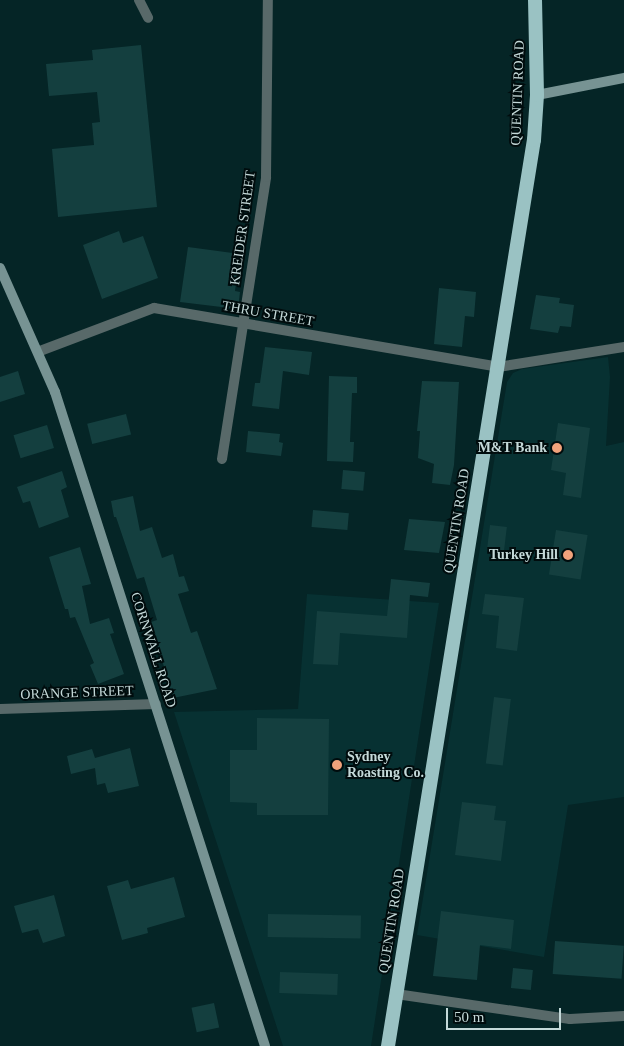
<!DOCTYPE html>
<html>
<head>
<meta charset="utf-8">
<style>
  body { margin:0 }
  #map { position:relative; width:624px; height:1046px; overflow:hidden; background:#052526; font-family:Georgia,serif }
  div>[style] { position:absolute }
  .built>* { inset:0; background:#073132 }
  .building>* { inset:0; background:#143f3f; transform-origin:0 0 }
  .minor>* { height:10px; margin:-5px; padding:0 5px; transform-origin:5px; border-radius:5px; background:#586969 }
  .tertiary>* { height:10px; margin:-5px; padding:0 5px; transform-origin:5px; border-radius:5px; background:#586969 }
  .secondary>* { height:10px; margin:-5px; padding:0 5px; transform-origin:5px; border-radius:5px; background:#779393 }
  .trunk>* { height:14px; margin:-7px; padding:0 7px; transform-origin:7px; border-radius:7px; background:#9ac2c3 }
  .dots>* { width:14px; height:14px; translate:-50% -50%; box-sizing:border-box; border:2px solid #000c0d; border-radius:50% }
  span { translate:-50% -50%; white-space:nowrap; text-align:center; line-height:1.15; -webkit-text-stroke:4px #000c0d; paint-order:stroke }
  .street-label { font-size:14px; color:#c4d9d9 }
  .poi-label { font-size:14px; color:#c4d9d9; font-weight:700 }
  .right { translate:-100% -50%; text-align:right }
  .left { translate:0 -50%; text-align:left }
  .scale { position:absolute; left:446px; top:1008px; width:115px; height:22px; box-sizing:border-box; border:2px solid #c4d9d9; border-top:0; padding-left:6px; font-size:15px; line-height:18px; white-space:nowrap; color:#c4d9d9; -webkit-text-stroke:4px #000c0d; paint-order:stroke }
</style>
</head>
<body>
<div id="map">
  <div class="built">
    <div style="clip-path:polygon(608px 357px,610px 377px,606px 446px,624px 442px,624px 797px,568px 805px,544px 957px,417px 935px,507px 382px,513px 373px,522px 369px)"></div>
    <div style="clip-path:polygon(307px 594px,439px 603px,371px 1046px,283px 1046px,174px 712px,298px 709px)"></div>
  </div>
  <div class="building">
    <div style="clip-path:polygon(141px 45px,157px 207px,58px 217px,52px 149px,94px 145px,92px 123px,100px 122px,97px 92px,49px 96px,46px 64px,93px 60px,92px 50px)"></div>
    <div style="clip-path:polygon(119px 231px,123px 243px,143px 236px,158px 278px,102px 299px,83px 245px)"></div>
    <div style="clip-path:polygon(188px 247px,240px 254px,235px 291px,240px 292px,238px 309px,180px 302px)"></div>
    <div style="clip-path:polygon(439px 288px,476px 292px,474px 317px,465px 316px,462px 347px,434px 344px)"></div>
    <div style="clip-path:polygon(536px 295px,560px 298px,559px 303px,574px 305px,571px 327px,560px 326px,558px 333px,530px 329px)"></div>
    <div style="clip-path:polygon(265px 347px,312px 352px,309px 375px,283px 371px,279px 409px,252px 406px,255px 383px,260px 383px)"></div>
    <div style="clip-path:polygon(18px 371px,25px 394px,0 402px,0 377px)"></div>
    <div style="clip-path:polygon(329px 376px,357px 377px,357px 393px,352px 393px,350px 442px,354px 442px,353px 462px,327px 461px)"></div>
    <div style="clip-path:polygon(422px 381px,459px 382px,454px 465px,450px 485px,432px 483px,434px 464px,418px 458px,420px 431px,417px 431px)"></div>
    <div style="left:126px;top:414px;width:21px;height:40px;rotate:76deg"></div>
    <div style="clip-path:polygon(558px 423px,590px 428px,581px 498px,563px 495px,566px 473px,551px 470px)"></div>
    <div style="left:47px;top:425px;width:24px;height:35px;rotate:73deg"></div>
    <div style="clip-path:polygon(248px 431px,280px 434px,279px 442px,283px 443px,281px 456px,246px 452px)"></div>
    <div style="left:343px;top:470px;width:22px;height:19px;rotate:5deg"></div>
    <div style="clip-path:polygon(62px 471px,67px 487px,61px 490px,69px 517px,39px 528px,30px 501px,23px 503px,17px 487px)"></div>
    <div style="clip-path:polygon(133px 496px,140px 531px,152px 527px,162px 558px,173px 554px,179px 577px,184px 576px,189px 591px,178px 594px,191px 633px,197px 631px,217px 689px,173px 698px,151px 622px,157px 620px,144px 577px,137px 579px,116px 517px,114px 517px,111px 501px)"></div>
    <div style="left:313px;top:510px;width:36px;height:17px;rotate:5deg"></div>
    <div style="clip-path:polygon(409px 519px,445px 522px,439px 553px,404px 550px)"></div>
    <div style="left:490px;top:525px;width:17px;height:26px;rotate:7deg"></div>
    <div style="left:556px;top:530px;width:32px;height:45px;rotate:9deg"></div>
    <div style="clip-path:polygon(80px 547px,91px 584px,82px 586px,90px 624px,109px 618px,114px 633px,110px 634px,124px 674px,98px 684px,90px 665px,94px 663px,75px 617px,70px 618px,68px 609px,65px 609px,49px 557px)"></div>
    <div style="clip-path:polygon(391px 579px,430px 583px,428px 597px,410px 595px,407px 638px,340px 633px,338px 665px,313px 664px,317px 611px,387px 616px)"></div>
    <div style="clip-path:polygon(485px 594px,524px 598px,517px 651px,496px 648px,499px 616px,482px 614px)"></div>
    <div style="left:494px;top:697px;width:17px;height:67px;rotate:7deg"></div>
    <div style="clip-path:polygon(257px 718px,329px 719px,328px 815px,257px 815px,257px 803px,230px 802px,230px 750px,257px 750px)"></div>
    <div style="clip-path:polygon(130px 748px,139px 786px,108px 793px,105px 783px,97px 785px,95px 768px,71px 774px,67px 756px,92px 749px,95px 758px)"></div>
    <div style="clip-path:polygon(462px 802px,496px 806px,494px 820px,506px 821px,501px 861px,455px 855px)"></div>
    <div style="clip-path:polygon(174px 877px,185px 917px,147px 928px,148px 933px,122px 940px,107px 886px,128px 880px,131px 889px)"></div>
    <div style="clip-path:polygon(54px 895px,65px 936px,43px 943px,38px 929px,22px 933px,14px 906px)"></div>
    <div style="clip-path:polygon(441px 911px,514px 920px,511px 949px,480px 945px,477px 980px,433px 976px)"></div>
    <div style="left:268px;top:914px;width:93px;height:23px;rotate:1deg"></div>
    <div style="left:555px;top:941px;width:69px;height:33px;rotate:4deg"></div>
    <div style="left:513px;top:968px;width:20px;height:20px;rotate:6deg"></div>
    <div style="left:280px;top:972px;width:58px;height:21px;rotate:2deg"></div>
    <div style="left:214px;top:1003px;width:25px;height:23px;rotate:78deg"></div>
  </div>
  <div class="minor">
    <div style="left:139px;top:0;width:20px;rotate:63deg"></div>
    <div style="left:40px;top:351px;width:122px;rotate:-20.7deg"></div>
    <div style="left:154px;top:308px;width:349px;rotate:9.7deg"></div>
    <div style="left:498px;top:367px;width:128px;rotate:-9deg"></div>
    <div style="left:222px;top:459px;width:285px;rotate:-81.1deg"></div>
    <div style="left:266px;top:177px;width:177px;rotate:-89.4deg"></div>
    <div style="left:396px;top:994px;width:176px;rotate:8.2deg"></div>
    <div style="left:570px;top:1019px;width:54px;rotate:-3.2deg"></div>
  </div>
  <div class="tertiary">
    <div style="left:0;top:709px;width:156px;rotate:-1.8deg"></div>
  </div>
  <div class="secondary">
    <div style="left:537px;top:95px;width:89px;rotate:-11.1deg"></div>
    <div style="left:0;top:268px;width:136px;rotate:66.1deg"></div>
    <div style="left:55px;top:392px;width:687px;rotate:72.2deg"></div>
  </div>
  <div class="trunk">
    <div style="left:388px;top:1046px;width:918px;rotate:-80.85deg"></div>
    <div style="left:534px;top:140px;width:45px;rotate:-86.2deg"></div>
    <div style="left:537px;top:95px;width:95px;rotate:-91.2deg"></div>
  </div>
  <div class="dots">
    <div style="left:557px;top:448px;background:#f1a27b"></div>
    <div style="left:568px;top:555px;background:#f1a27b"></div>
    <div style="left:337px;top:765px;background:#f1a27b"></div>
  </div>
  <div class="street-label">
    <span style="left:518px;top:93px;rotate:-88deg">QUENTIN ROAD</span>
    <span style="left:243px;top:228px;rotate:-82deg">KREIDER STREET</span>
    <span style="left:268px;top:314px;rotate:10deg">THRU STREET</span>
    <span style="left:457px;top:521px;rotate:-81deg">QUENTIN ROAD</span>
    <span style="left:153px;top:650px;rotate:72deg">CORNWALL ROAD</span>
    <span style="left:77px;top:693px;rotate:-2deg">ORANGE STREET</span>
    <span style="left:392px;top:921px;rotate:-81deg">QUENTIN ROAD</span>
  </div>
  <div class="poi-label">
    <span class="right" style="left:547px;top:448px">M&amp;T Bank</span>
    <span class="right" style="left:558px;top:555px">Turkey Hill</span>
    <span class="left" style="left:347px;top:765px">Sydney<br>Roasting Co.</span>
  </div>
  <div class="scale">50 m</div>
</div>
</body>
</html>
